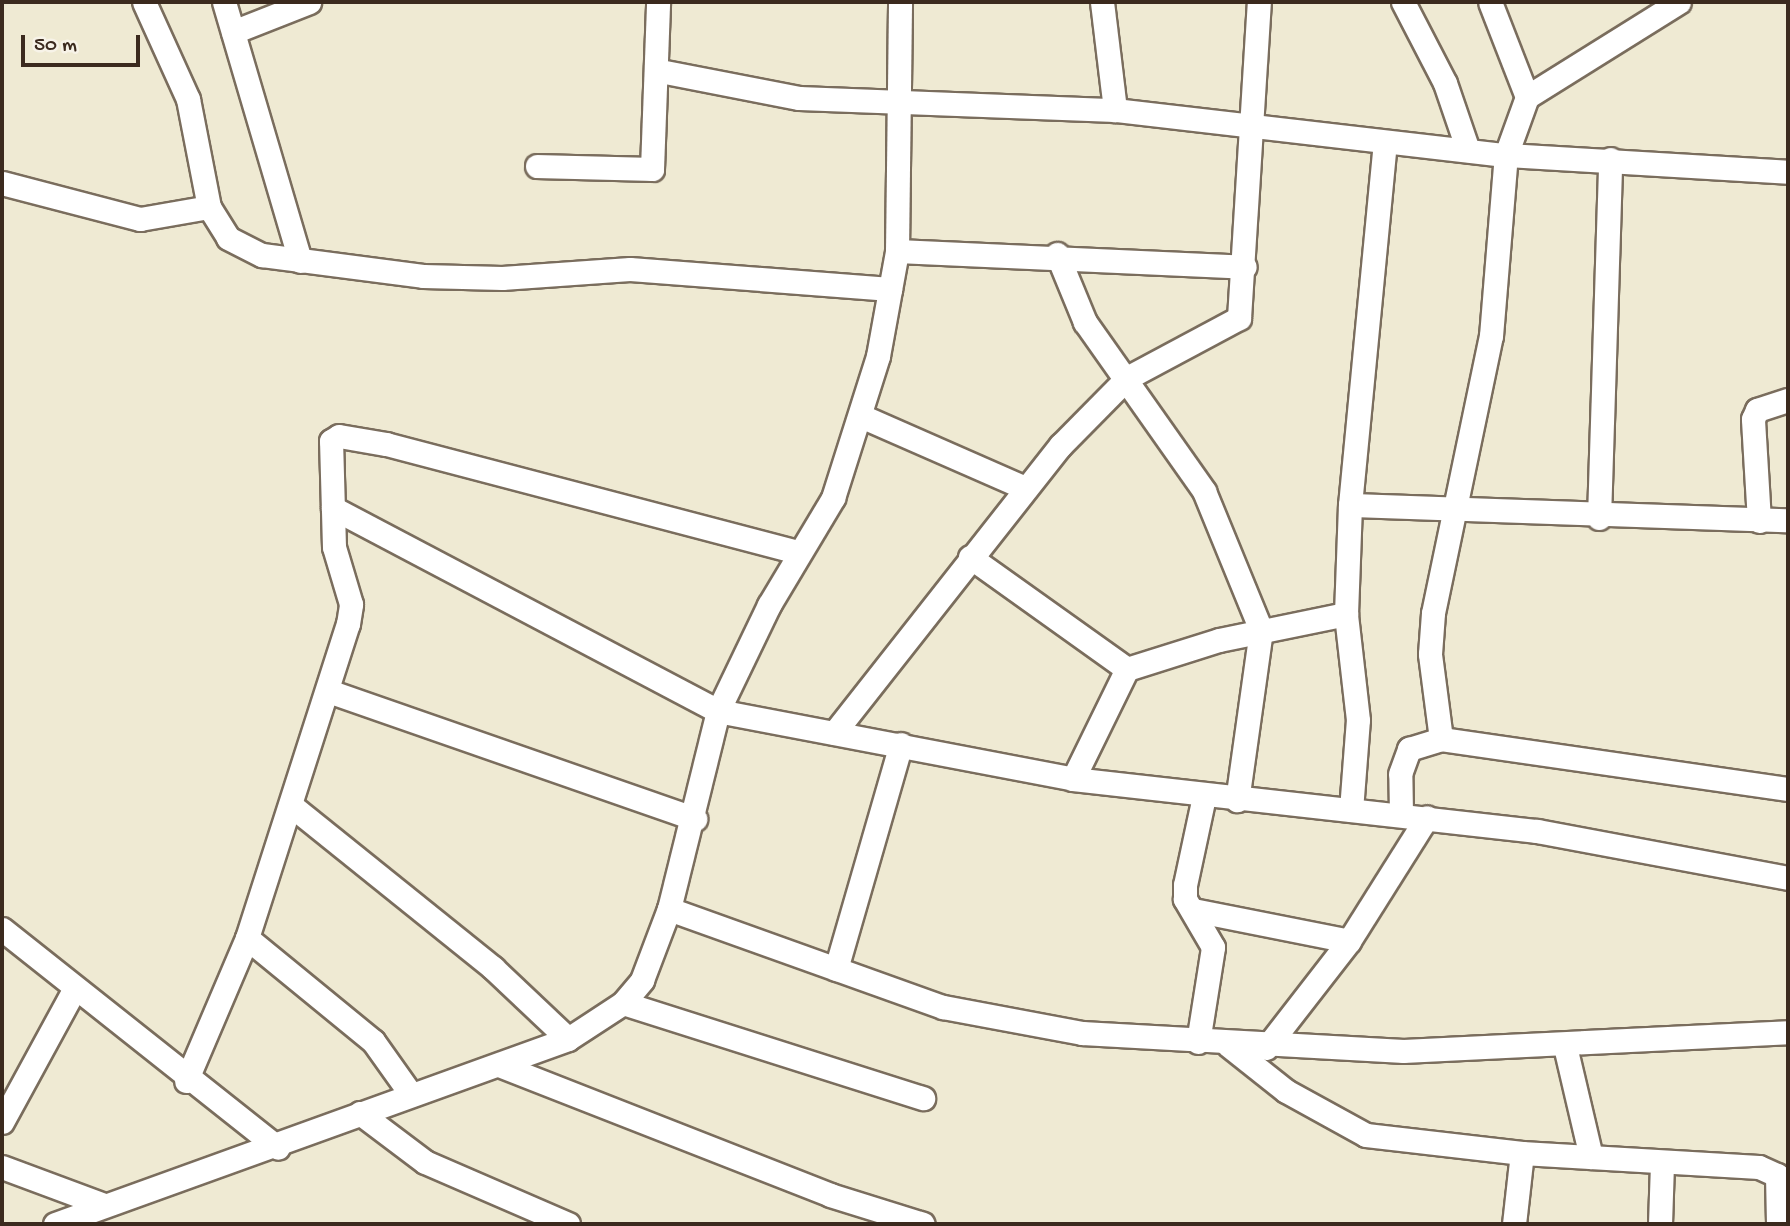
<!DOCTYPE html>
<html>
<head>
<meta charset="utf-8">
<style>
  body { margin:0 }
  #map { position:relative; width:1790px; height:1226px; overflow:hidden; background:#efead3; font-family:"Gochi Hand",sans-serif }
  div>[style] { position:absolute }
  .roads { filter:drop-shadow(2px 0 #7a6d5d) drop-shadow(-2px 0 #7a6d5d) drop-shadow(0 2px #7a6d5d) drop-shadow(0 -2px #7a6d5d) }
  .minor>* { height:23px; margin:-11.5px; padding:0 11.5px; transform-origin:11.5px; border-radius:11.5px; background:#fff }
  span { translate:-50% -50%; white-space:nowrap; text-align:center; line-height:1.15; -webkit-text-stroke:7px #f7f3e8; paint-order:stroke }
  .frame { position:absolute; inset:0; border:4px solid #3b2a1e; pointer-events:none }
  .scale { position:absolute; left:21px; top:35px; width:119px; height:32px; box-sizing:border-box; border:4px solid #3b2a1e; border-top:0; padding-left:9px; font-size:21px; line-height:24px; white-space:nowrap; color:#3b2a1e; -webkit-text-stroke:5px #f7f3e8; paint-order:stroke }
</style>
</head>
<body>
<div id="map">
  <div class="roads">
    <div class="minor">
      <div style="left:144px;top:2px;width:107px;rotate:65.6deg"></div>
      <div style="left:188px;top:99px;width:110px;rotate:79deg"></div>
      <div style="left:209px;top:207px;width:36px;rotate:58deg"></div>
      <div style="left:228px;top:238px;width:38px;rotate:27deg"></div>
      <div style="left:262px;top:255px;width:162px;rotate:7.4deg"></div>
      <div style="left:423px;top:276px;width:79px;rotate:1.5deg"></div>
      <div style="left:502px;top:278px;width:128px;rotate:-4deg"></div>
      <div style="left:630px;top:269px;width:261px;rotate:4.4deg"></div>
      <div style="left:224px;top:2px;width:270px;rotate:73.6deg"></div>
      <div style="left:1102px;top:2px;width:109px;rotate:83.1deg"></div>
      <div style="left:1403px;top:2px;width:91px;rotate:62.6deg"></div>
      <div style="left:1445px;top:83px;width:71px;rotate:71.1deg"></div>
      <div style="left:1490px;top:2px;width:102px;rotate:68.7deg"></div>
      <div style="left:233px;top:32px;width:82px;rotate:-21.5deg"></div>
      <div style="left:660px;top:71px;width:142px;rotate:11deg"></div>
      <div style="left:799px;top:98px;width:316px;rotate:2.2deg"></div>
      <div style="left:1115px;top:110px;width:394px;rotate:6.6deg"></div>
      <div style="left:1506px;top:155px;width:283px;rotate:3.4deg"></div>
      <div style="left:537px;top:166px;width:115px;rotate:1.5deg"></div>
      <div style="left:652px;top:169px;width:167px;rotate:-87.9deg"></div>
      <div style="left:2px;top:183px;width:143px;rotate:14.6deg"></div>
      <div style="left:140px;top:219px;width:70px;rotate:-9.9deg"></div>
      <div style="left:897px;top:251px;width:348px;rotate:2.6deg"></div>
      <div style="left:1057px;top:254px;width:74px;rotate:67.6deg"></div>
      <div style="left:1085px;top:322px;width:207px;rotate:54.8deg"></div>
      <div style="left:1204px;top:491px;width:150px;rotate:67.7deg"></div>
      <div style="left:1261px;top:630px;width:172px;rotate:98deg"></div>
      <div style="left:861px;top:416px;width:179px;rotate:23.7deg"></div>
      <div style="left:1350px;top:505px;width:438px;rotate:2deg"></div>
      <div style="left:333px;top:508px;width:435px;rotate:27.8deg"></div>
      <div style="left:718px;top:711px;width:361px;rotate:10.8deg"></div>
      <div style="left:1073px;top:779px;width:467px;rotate:6.4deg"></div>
      <div style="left:1537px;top:831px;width:255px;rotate:10.6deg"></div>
      <div style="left:1599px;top:518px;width:359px;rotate:-88.2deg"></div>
      <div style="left:1759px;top:521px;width:102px;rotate:-93.4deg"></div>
      <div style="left:1753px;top:419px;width:10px;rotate:-66deg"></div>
      <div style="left:1757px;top:410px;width:33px;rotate:-18deg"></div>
      <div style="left:970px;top:557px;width:193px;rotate:35.5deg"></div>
      <div style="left:328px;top:691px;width:389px;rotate:19.2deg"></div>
      <div style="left:834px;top:733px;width:367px;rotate:-51.8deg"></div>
      <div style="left:1061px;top:445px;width:94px;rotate:-45.4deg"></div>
      <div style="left:1127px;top:378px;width:127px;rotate:-28.2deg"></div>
      <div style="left:1239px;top:318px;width:317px;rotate:-86.4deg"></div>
      <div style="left:1441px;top:739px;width:86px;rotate:-97.4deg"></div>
      <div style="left:1430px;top:654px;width:41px;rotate:-85.8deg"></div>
      <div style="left:1433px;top:613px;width:283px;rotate:-78.2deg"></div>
      <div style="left:1491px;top:336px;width:182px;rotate:-85.3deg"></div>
      <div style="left:1506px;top:155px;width:62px;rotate:-70.1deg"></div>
      <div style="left:1527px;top:97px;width:179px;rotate:-32deg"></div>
      <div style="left:1073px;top:779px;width:123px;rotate:-63.9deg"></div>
      <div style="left:1127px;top:669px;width:96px;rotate:-17.5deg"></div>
      <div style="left:1219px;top:640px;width:130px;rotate:-11.6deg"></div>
      <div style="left:293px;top:807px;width:257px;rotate:38.8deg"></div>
      <div style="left:493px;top:968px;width:103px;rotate:43.4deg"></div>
      <div style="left:1351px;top:810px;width:90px;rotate:-85.6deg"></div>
      <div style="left:1358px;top:720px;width:107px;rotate:-96.5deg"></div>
      <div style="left:1346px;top:614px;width:109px;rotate:-87.9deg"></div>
      <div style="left:1350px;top:505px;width:363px;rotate:-84.5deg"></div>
      <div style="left:1401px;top:813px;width:39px;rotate:-91deg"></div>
      <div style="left:1400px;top:774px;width:27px;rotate:-70deg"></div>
      <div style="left:1409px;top:749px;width:34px;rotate:-17deg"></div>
      <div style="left:1441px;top:739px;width:351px;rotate:8.2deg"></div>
      <div style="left:669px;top:909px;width:291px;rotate:19.7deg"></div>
      <div style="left:943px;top:1007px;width:141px;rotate:10.6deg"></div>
      <div style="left:1082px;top:1033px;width:322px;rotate:3.2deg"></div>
      <div style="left:1403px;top:1051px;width:385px;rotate:-2.8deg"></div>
      <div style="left:1193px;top:910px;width:159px;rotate:11.2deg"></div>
      <div style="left:2px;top:929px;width:352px;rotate:38.4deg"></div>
      <div style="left:247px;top:938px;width:163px;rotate:39.3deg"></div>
      <div style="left:373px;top:1041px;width:64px;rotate:54.6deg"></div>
      <div style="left:836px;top:969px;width:234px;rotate:-73.9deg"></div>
      <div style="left:623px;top:1003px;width:315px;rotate:17.6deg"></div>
      <div style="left:1198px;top:1042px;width:96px;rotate:-81deg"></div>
      <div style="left:1213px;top:947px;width:56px;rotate:-120.3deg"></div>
      <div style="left:1185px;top:899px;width:14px;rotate:-90deg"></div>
      <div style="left:1185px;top:885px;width:91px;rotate:-77.9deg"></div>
      <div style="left:1228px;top:1045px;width:74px;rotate:38.4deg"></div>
      <div style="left:1286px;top:1091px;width:91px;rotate:28.8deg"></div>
      <div style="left:1366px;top:1135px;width:157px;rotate:6.6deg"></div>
      <div style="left:1522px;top:1153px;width:237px;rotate:3.4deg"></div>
      <div style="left:1759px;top:1167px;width:20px;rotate:24deg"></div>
      <div style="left:1777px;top:1175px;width:49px;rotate:88.8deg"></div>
      <div style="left:1565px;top:1046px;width:114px;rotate:76.8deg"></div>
      <div style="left:1266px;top:1048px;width:135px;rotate:-52.2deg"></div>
      <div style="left:1349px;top:941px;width:146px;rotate:-57.8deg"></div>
      <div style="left:499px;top:1065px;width:356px;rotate:21.4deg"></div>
      <div style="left:830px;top:1195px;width:97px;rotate:17.3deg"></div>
      <div style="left:186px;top:1081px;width:155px;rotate:-66.9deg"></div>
      <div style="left:247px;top:938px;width:330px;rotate:-72.2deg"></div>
      <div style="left:348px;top:624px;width:20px;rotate:-81deg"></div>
      <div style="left:351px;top:604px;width:59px;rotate:-106.6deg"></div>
      <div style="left:334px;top:547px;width:106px;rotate:-91.6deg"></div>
      <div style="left:331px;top:441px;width:9px;rotate:-32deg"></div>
      <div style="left:339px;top:436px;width:48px;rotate:9.7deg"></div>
      <div style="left:386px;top:444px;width:426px;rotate:14.7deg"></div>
      <div style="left:360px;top:1113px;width:81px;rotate:37deg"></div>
      <div style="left:425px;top:1162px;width:156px;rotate:23.4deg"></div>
      <div style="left:2px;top:1122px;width:148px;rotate:-61.4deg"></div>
      <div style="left:2px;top:1167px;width:109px;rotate:20.4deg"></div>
      <div style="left:55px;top:1224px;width:545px;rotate:-19.83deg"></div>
      <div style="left:568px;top:1039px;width:66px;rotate:-33.2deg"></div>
      <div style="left:623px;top:1003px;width:30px;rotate:-50deg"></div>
      <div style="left:642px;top:980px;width:76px;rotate:-69.2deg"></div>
      <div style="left:669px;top:909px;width:204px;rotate:-76.1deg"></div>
      <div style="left:718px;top:711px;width:118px;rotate:-64.3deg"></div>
      <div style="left:769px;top:605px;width:125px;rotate:-59.1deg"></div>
      <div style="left:833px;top:498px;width:149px;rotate:-72.4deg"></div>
      <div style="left:878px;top:356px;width:107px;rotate:-79.7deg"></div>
      <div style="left:897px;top:251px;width:249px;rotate:-89.3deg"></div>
      <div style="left:1514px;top:1224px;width:71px;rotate:-83.6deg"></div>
      <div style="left:1660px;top:1224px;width:61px;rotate:-88.1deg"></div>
    </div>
  </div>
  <div class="frame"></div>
  <div class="scale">50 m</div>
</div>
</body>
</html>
